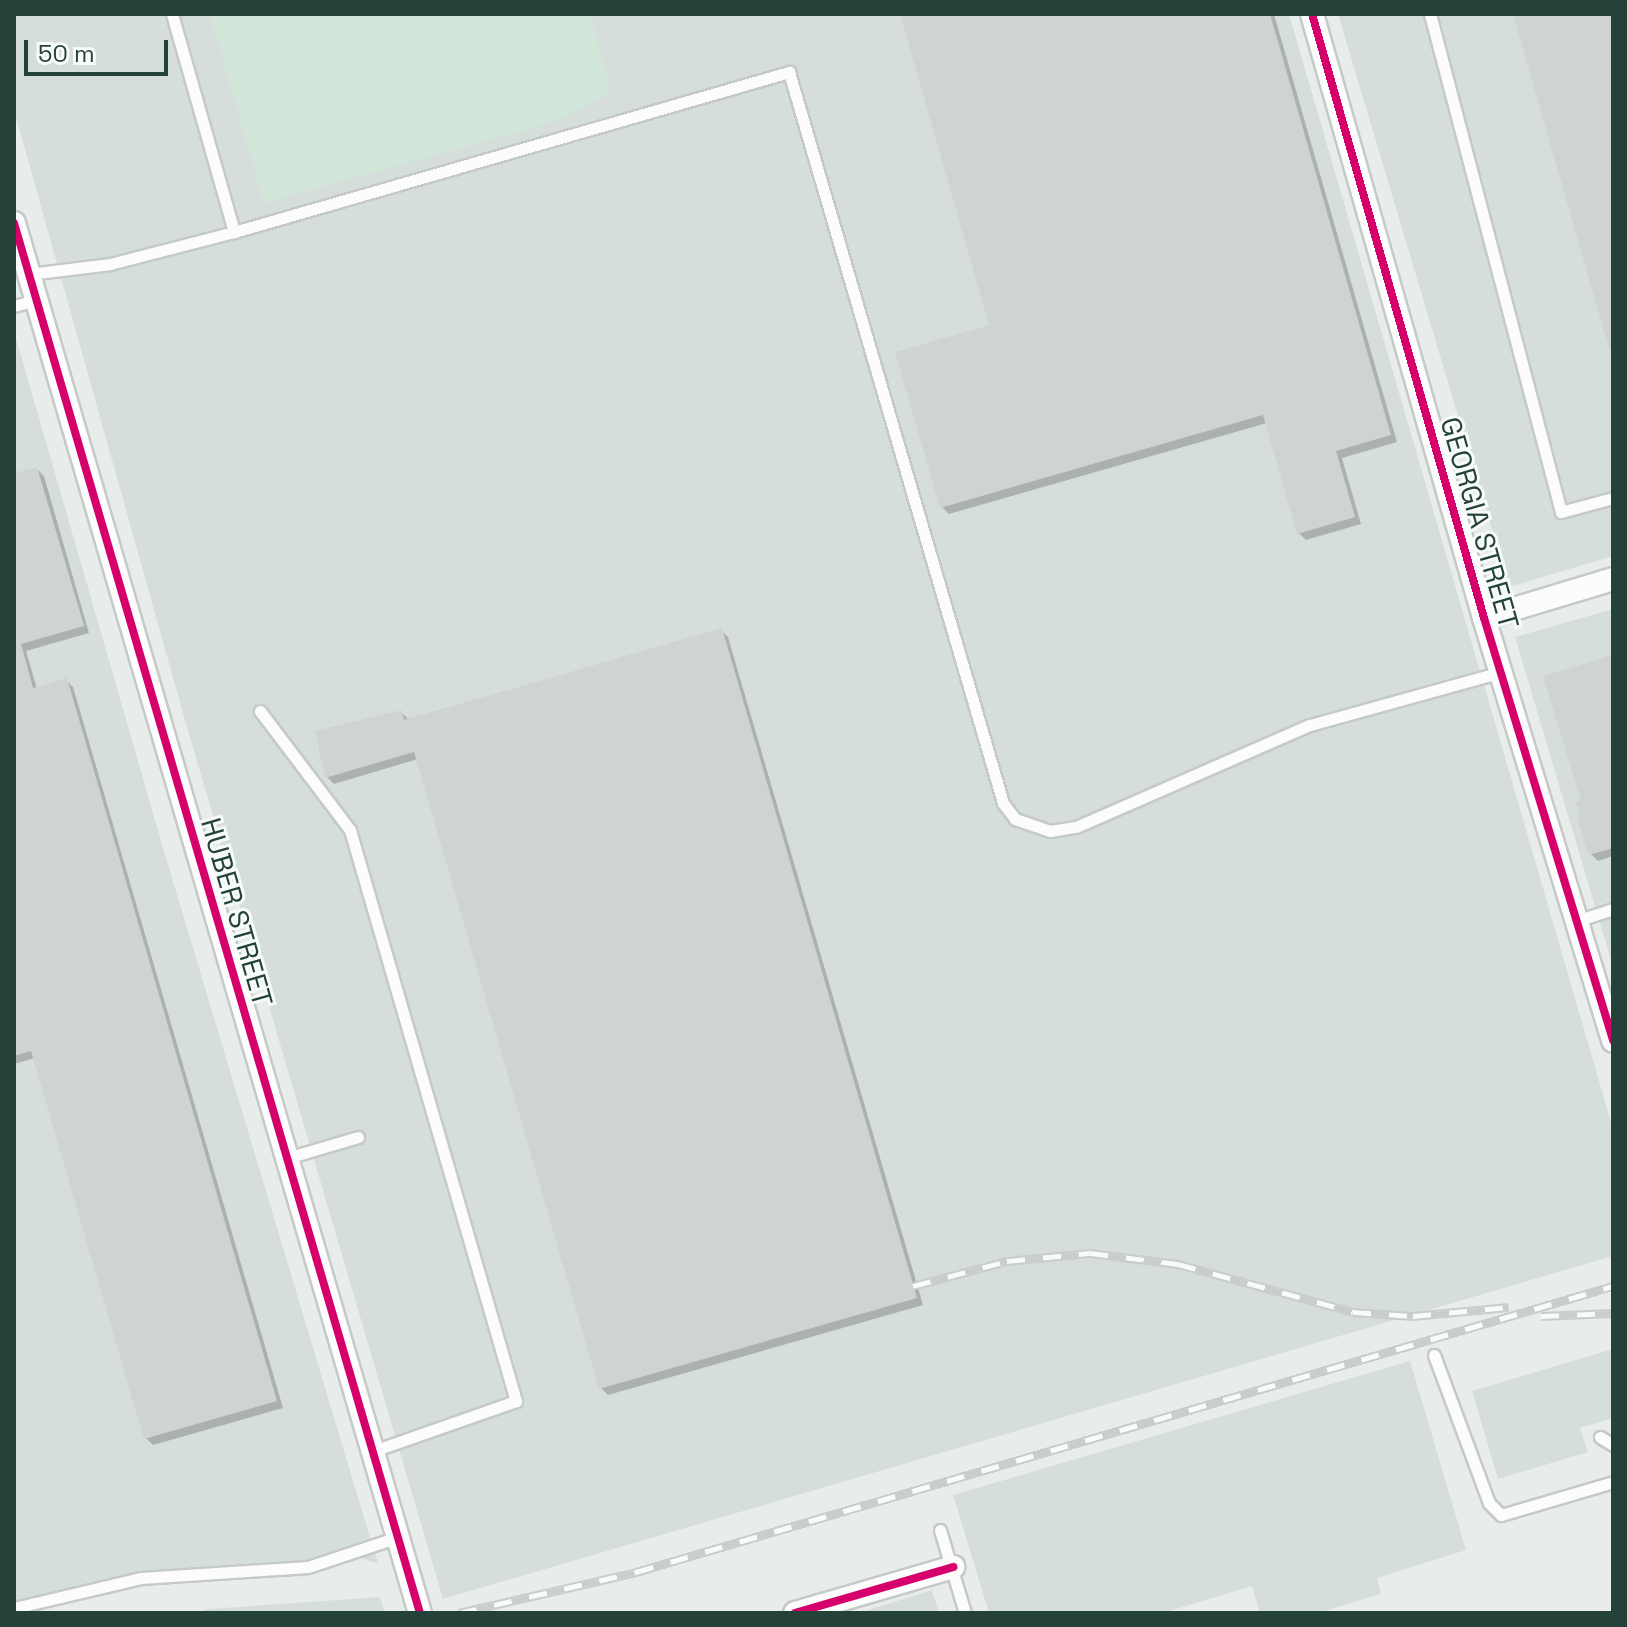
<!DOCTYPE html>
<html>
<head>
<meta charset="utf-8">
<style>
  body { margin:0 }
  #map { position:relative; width:1627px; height:1627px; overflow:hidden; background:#e8edeb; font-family:"Space Grotesk",sans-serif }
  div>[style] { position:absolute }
  .built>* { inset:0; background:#d6dedb }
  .green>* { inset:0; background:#d1e6d8 }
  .shadow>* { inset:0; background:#0003 }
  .building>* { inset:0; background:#cfd4d2 }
  .roads { filter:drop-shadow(2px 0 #c5cac8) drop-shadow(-2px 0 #c5cac8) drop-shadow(0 2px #c5cac8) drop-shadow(0 -2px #c5cac8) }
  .lane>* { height:11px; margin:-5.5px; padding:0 5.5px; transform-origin:5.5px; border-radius:5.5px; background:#fcfcfc }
  .street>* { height:22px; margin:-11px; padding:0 11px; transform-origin:11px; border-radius:11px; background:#fcfcfc }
  .rail>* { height:9px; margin-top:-4.5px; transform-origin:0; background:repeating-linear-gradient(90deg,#f7fbf9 0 18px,#c9cdcc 0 36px); box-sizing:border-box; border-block:2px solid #c9cdcc }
  .cycleway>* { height:8px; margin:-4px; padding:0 4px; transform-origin:4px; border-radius:4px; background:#d6006c }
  span { translate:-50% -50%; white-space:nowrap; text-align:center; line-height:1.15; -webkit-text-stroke:6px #f7fbf9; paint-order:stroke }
  .street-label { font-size:28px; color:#24423a }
  .frame { position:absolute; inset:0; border:16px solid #24423a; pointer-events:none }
  .scale { position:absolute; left:24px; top:40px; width:144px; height:36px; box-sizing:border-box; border:4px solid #24423a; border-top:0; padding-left:10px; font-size:24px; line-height:28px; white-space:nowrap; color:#24423a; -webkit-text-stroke:6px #f7fbf9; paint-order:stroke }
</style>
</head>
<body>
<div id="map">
  <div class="built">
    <div style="clip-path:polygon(14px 14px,1289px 14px,1613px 1129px,1613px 1256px,443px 1599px,184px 717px,14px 110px)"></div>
    <div style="clip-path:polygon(1338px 14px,1613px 14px,1613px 556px,1509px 587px)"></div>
    <div style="clip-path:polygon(14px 331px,166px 858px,378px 1564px,358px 1557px,308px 1576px,158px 1582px,14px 1613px)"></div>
    <div style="clip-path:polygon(1613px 609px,1613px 967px,1515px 637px)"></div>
    <div style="clip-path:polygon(1613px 1349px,1613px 1418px,1580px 1428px,1588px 1452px,1498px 1479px,1472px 1391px)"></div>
    <div style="clip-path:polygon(1410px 1361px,1466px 1550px,1377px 1578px,1381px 1594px,1318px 1613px,1260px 1613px,1252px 1586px,1163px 1613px,989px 1613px,953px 1495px)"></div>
    <div style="clip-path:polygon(932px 1590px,939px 1613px,859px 1613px)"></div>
    <div style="clip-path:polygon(380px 1597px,385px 1613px,194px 1613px,209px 1609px)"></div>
  </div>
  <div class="green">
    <div style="clip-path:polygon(210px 14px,590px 14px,611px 92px,554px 122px,264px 203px)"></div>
  </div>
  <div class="shadow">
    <div style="clip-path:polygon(902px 14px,1274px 14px,1397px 442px,1342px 458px,1361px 524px,1306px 540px,1299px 533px,1267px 423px,949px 514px,942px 507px,992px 326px)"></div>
    <div style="clip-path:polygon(37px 469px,44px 476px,89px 633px,26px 651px,37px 689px,66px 680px,73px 687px,283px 1408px,153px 1445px,146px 1438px,35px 1058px,14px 1064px,14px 476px)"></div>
    <div style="clip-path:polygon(721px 630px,728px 637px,923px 1305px,608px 1395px,601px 1388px,418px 759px,334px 784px,327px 777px,401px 712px,408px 719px)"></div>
    <div style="clip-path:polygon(1613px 657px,1613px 856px,1598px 861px,1591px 854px,1583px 803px)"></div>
  </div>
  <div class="building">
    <div style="clip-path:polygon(900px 14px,1270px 14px,1391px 435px,1336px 451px,1355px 517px,1297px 534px,1263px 415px,940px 508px,895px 352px,989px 325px)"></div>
    <div style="clip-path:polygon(1513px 14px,1613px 14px,1613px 348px,1609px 349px)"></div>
    <div style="clip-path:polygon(37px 467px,84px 626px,21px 644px,33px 688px,67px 678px,277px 1401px,144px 1439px,31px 1051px,14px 1056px,14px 473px)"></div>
    <div style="clip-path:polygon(722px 628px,917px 1298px,599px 1389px,414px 752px,325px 778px,315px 731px,402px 710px,404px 720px)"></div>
    <div style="clip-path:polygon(1613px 655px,1613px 848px,1589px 855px,1577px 817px,1580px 816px,1576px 802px,1581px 801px,1543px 676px)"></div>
  </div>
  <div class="roads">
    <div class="lane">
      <div style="left:172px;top:14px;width:227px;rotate:74.1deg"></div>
      <div style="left:1430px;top:14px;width:515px;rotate:75.26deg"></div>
      <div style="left:1561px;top:512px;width:54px;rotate:-15.1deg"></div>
      <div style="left:29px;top:274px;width:82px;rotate:-7deg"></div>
      <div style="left:110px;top:264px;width:128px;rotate:-14.5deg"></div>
      <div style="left:234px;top:232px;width:578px;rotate:-16.08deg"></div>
      <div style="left:789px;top:72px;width:762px;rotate:73.68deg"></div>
      <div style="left:1003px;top:803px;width:20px;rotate:53deg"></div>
      <div style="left:1015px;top:819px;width:37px;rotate:19deg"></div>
      <div style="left:1050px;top:831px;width:26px;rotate:-9deg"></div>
      <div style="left:1076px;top:827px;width:255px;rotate:-23.6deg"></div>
      <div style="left:1310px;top:725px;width:198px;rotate:-15.5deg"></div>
      <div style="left:14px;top:306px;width:23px;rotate:-15deg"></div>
      <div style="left:260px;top:711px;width:149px;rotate:52.9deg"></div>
      <div style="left:350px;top:830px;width:595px;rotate:73.79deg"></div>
      <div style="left:516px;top:1401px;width:151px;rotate:160.7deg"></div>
      <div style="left:1576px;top:921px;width:39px;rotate:-18deg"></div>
      <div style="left:287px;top:1158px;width:74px;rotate:-16.5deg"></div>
      <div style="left:1434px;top:1355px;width:158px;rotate:69.6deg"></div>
      <div style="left:1489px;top:1503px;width:17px;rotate:45deg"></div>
      <div style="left:1501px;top:1515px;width:117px;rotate:-16.4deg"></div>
      <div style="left:1600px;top:1437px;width:15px;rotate:32deg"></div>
      <div style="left:940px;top:1530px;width:87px;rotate:73.2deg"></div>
      <div style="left:14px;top:1608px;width:130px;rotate:-13.3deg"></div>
      <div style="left:141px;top:1578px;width:167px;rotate:-3.8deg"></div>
      <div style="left:308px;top:1567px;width:95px;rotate:-18.4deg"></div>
    </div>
    <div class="street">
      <div style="left:1312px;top:14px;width:628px;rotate:74.1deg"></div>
      <div style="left:1484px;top:618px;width:442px;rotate:73deg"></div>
      <div style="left:14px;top:223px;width:1448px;rotate:73.72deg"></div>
      <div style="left:1484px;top:618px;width:135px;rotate:-16.8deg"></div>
      <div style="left:795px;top:1613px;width:165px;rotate:-16.2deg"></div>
    </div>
  </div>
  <div class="rail">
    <div style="left:913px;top:1286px;width:97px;rotate:-14.9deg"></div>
    <div style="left:1007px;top:1261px;width:83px;rotate:-5.5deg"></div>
    <div style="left:1090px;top:1253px;width:89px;rotate:7.1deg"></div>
    <div style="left:1178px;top:1264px;width:181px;rotate:15.3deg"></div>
    <div style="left:1353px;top:1312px;width:60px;rotate:3.8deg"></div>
    <div style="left:1413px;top:1316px;width:96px;rotate:-5.4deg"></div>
    <div style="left:1541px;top:1316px;width:72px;rotate:-2.4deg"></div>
    <div style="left:459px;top:1613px;width:182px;rotate:-13deg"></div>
    <div style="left:636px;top:1572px;width:1018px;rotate:-16.32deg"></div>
  </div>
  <div class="cycleway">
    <div style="left:1312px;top:14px;width:628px;rotate:74.1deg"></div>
    <div style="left:1484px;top:618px;width:442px;rotate:73deg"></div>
    <div style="left:14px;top:223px;width:1448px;rotate:73.72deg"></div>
    <div style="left:795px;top:1613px;width:165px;rotate:-16.2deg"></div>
  </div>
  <div class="street-label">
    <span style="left:1480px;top:523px;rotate:74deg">GEORGIA STREET</span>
    <span style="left:237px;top:912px;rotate:74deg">HUBER STREET</span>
  </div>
  <div class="frame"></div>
  <div class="scale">50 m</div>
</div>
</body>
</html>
